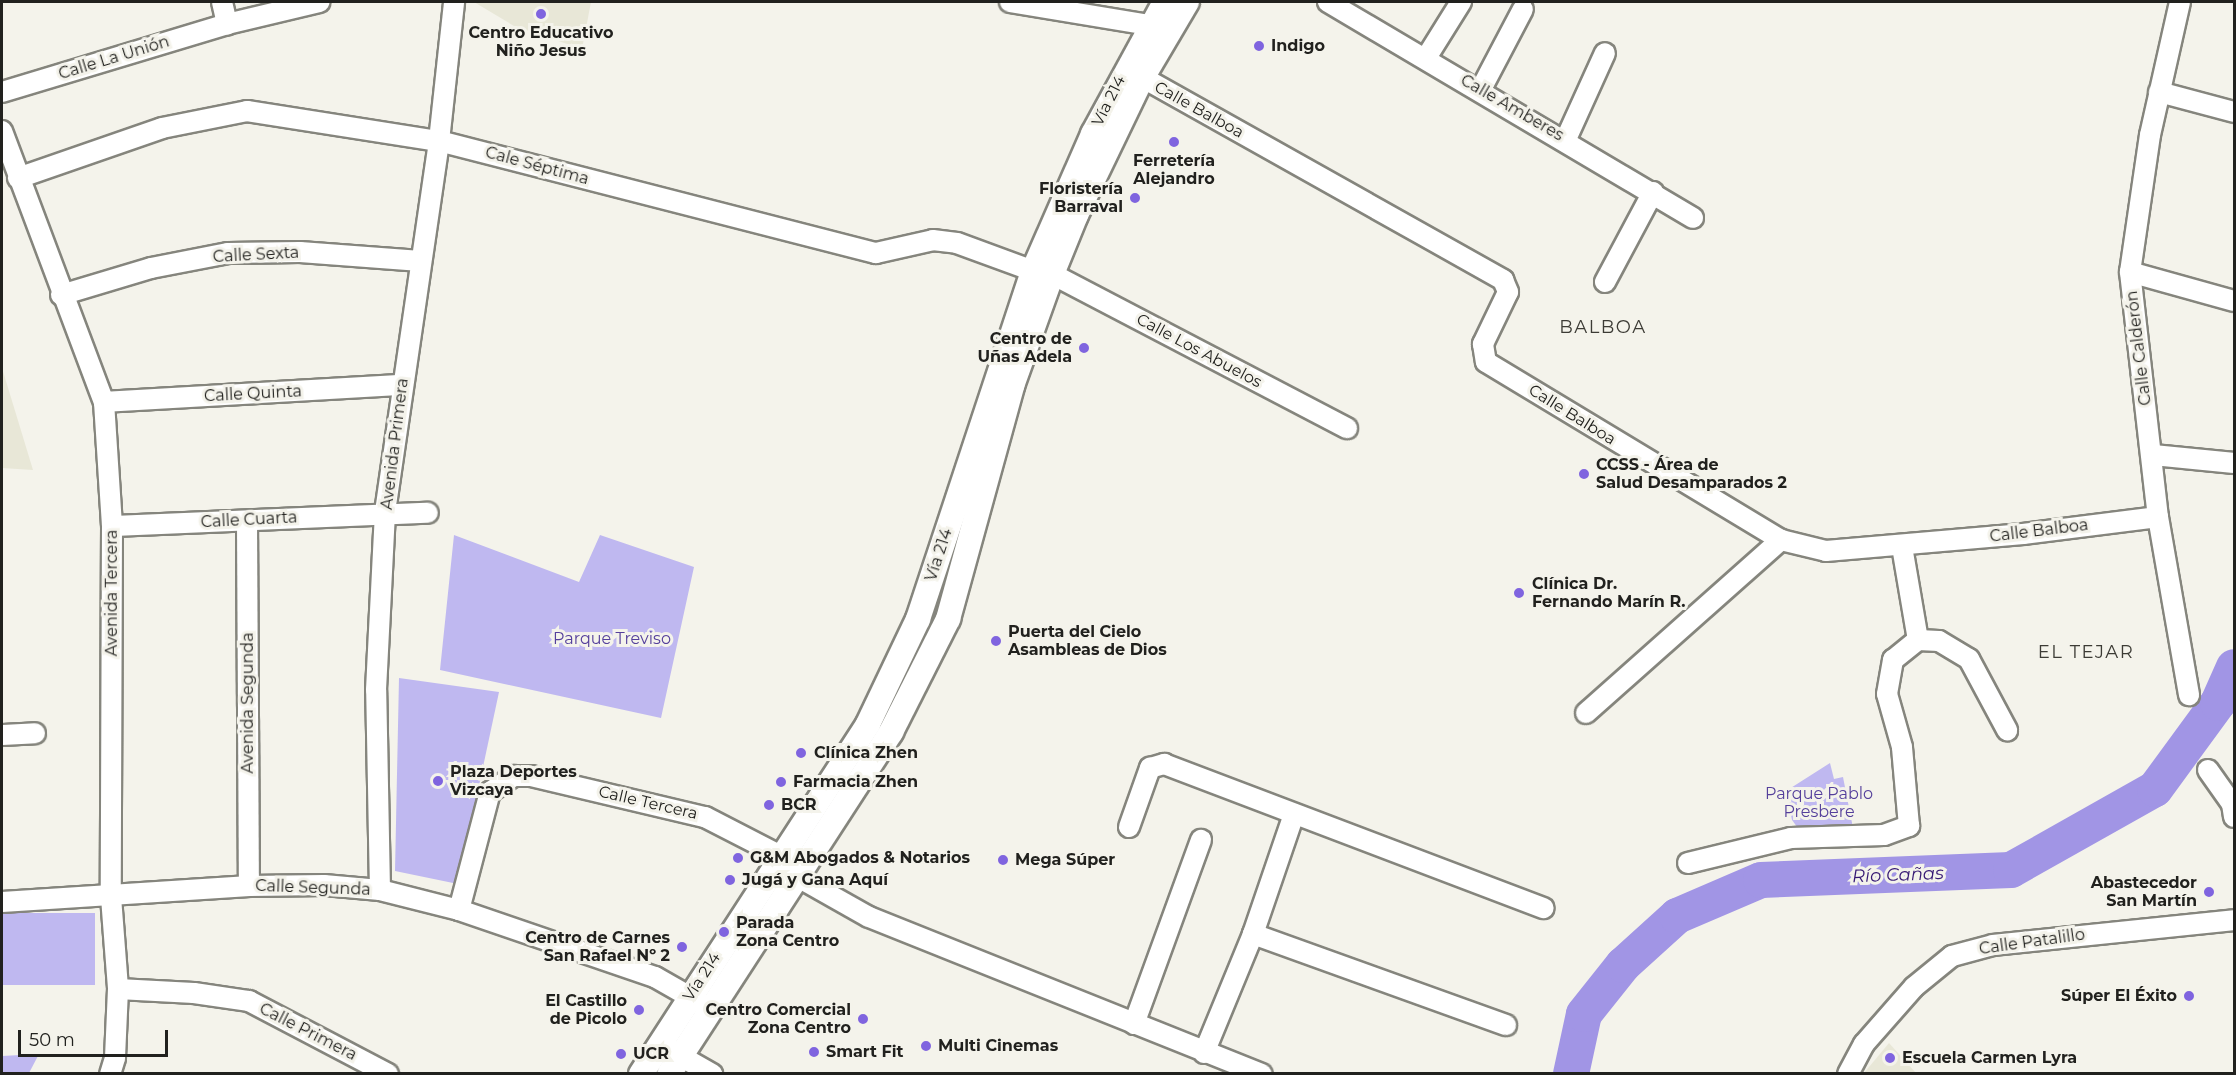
<!DOCTYPE html>
<html>
<head>
<meta charset="utf-8">
<style>
  body { margin:0 }
  #map { position:relative; width:2236px; height:1075px; overflow:hidden; background:#f4f3eb; font-family:Montserrat,sans-serif }
  div>[style] { position:absolute }
  .built>* { inset:0; background:#e8e7d7 }
  .green>* { inset:0; background:#bfb8f0; transform-origin:0 0 }
  .river>* { height:36px; margin:-18px; padding:0 18px; transform-origin:18px; border-radius:18px; background:#a195e5 }
  .roads { filter:drop-shadow(2px 0 #85857d) drop-shadow(-2px 0 #85857d) drop-shadow(0 2px #85857d) drop-shadow(0 -2px #85857d) }
  .minor>* { height:20px; margin:-10px; padding:0 10px; transform-origin:10px; border-radius:10px; background:#fff }
  .major>* { height:24px; margin:-12px; padding:0 12px; transform-origin:12px; border-radius:12px; background:#fff }
  .dots>* { width:16px; height:16px; translate:-50% -50%; box-sizing:border-box; border:3px solid #f4f3eb; border-radius:50% }
  span { translate:-50% -50%; white-space:nowrap; text-align:center; line-height:1.15; -webkit-text-stroke:6px #f4f3eb; paint-order:stroke }
  .poi-label { font-size:16px; color:#21211e; font-weight:700 }
  .left { translate:0 -50%; text-align:left }
  .right { translate:-100% -50%; text-align:right }
  .street-label { font-size:16px; color:#21211e }
  .park-label { font-size:16px; color:#543f9b }
  .neighbourhood-label { font-size:18px; color:#3c3b35; letter-spacing:1.5px }
  .water-label { font-size:18px; color:#361874; font-style:italic }
  .frame { position:absolute; inset:0; border:3px solid #21211e; pointer-events:none }
  .scale { position:absolute; left:18px; top:1030px; width:150px; height:27px; box-sizing:border-box; border:3px solid #21211e; border-top:0; padding-left:8px; font-size:18px; line-height:21px; white-space:nowrap; color:#21211e; -webkit-text-stroke:4px #f4f3eb; paint-order:stroke }
</style>
</head>
<body>
<div id="map">
  <div class="built">
    <div style="clip-path:polygon(474px 2px,591px 2px,582px 49px,514px 26px)"></div>
    <div style="clip-path:polygon(2px 368px,33px 470px,2px 468px)"></div>
    <div style="clip-path:polygon(1889px 1043px,1916px 1073px,1864px 1073px)"></div>
  </div>
  <div class="green">
    <div style="clip-path:polygon(454px 535px,579px 582px,600px 535px,694px 567px,661px 718px,440px 670px)"></div>
    <div style="clip-path:polygon(399px 678px,499px 692px,458px 884px,395px 871px)"></div>
    <div style="clip-path:polygon(1830px 763px,1834px 779px,1843px 777px,1853px 828px,1800px 831px,1792px 820px,1786px 791px)"></div>
    <div style="left:2px;top:913px;width:93px;height:72px"></div>
    <div style="clip-path:polygon(39px 1054px,29px 1073px,2px 1073px,2px 1056px)"></div>
  </div>
  <div class="river">
    <div style="left:1571px;top:1074px;width:61px;rotate:-77.8deg"></div>
    <div style="left:1584px;top:1014px;width:63px;rotate:-51.5deg"></div>
    <div style="left:1623px;top:965px;width:73px;rotate:-42.2deg"></div>
    <div style="left:1677px;top:916px;width:91px;rotate:-23.2deg"></div>
    <div style="left:1761px;top:880px;width:250px;rotate:-2.3deg"></div>
    <div style="left:2011px;top:870px;width:165px;rotate:-29.4deg"></div>
    <div style="left:2155px;top:789px;width:107px;rotate:-53.8deg"></div>
    <div style="left:2218px;top:703px;width:39px;rotate:-66deg"></div>
  </div>
  <div class="roads">
    <div class="minor">
      <div style="left:222px;top:2px;width:23px;rotate:77deg"></div>
      <div style="left:1010px;top:2px;width:141px;rotate:9.4deg"></div>
      <div style="left:1328px;top:2px;width:424px;rotate:30.6deg"></div>
      <div style="left:2180px;top:2px;width:136px;rotate:102.7deg"></div>
      <div style="left:2150px;top:135px;width:138px;rotate:98.3deg"></div>
      <div style="left:2130px;top:272px;width:247px;rotate:83.5deg"></div>
      <div style="left:2158px;top:517px;width:181px;rotate:80.1deg"></div>
      <div style="left:1426px;top:58px;width:66px;rotate:-58deg"></div>
      <div style="left:1131px;top:71px;width:427px;rotate:29.3deg"></div>
      <div style="left:1503px;top:280px;width:13px;rotate:67deg"></div>
      <div style="left:1508px;top:292px;width:58px;rotate:115.7deg"></div>
      <div style="left:1483px;top:344px;width:18px;rotate:81deg"></div>
      <div style="left:1486px;top:362px;width:345px;rotate:31.1deg"></div>
      <div style="left:1781px;top:540px;width:46px;rotate:13.7deg"></div>
      <div style="left:1826px;top:551px;width:198px;rotate:-4.9deg"></div>
      <div style="left:2023px;top:534px;width:136px;rotate:-7.2deg"></div>
      <div style="left:1481px;top:89px;width:90px;rotate:-62.3deg"></div>
      <div style="left:2px;top:92px;width:235px;rotate:-16.8deg"></div>
      <div style="left:227px;top:24px;width:95px;rotate:-13.4deg"></div>
      <div style="left:2159px;top:92px;width:78px;rotate:14.9deg"></div>
      <div style="left:2px;top:131px;width:290px;rotate:69.4deg"></div>
      <div style="left:104px;top:402px;width:124px;rotate:86.3deg"></div>
      <div style="left:112px;top:526px;width:371px;rotate:90.2deg"></div>
      <div style="left:111px;top:897px;width:92px;rotate:85.6deg"></div>
      <div style="left:118px;top:989px;width:69px;rotate:92.5deg"></div>
      <div style="left:115px;top:1058px;width:17px;rotate:107deg"></div>
      <div style="left:1566px;top:139px;width:94px;rotate:-65.6deg"></div>
      <div style="left:18px;top:178px;width:152px;rotate:-19.1deg"></div>
      <div style="left:162px;top:128px;width:87px;rotate:-11.3deg"></div>
      <div style="left:247px;top:111px;width:194px;rotate:8.9deg"></div>
      <div style="left:439px;top:141px;width:451px;rotate:14.4deg"></div>
      <div style="left:876px;top:253px;width:58px;rotate:-12.8deg"></div>
      <div style="left:933px;top:240px;width:24px;rotate:7deg"></div>
      <div style="left:957px;top:243px;width:81px;rotate:20.2deg"></div>
      <div style="left:1033px;top:271px;width:19px;rotate:9deg"></div>
      <div style="left:1052px;top:274px;width:333px;rotate:27.6deg"></div>
      <div style="left:2130px;top:272px;width:108px;rotate:15.6deg"></div>
      <div style="left:1605px;top:282px;width:102px;rotate:-61.9deg"></div>
      <div style="left:61px;top:295px;width:94px;rotate:-16.7deg"></div>
      <div style="left:151px;top:268px;width:78px;rotate:-11deg"></div>
      <div style="left:228px;top:253px;width:72px;rotate:-0.8deg"></div>
      <div style="left:300px;top:252px;width:121px;rotate:4.3deg"></div>
      <div style="left:104px;top:402px;width:298px;rotate:-3.3deg"></div>
      <div style="left:2153px;top:455px;width:81px;rotate:5.6deg"></div>
      <div style="left:247px;top:521px;width:365px;rotate:89.7deg"></div>
      <div style="left:112px;top:526px;width:316px;rotate:-2.4deg"></div>
      <div style="left:1918px;top:640px;width:21px;rotate:3deg"></div>
      <div style="left:1939px;top:641px;width:35px;rotate:31deg"></div>
      <div style="left:1969px;top:659px;width:81px;rotate:61.8deg"></div>
      <div style="left:1586px;top:713px;width:261px;rotate:-41.6deg"></div>
      <div style="left:2px;top:735px;width:33px;rotate:-3deg"></div>
      <div style="left:2208px;top:770px;width:42px;rotate:54.8deg"></div>
      <div style="left:2232px;top:804px;width:13px;rotate:81deg"></div>
      <div style="left:1129px;top:827px;width:63px;rotate:-70.4deg"></div>
      <div style="left:1150px;top:768px;width:15px;rotate:-16deg"></div>
      <div style="left:1164px;top:764px;width:406px;rotate:20.8deg"></div>
      <div style="left:1688px;top:863px;width:106px;rotate:-13.6deg"></div>
      <div style="left:1791px;top:838px;width:93px;rotate:-1.8deg"></div>
      <div style="left:1884px;top:835px;width:27px;rotate:-20deg"></div>
      <div style="left:1909px;top:826px;width:79px;rotate:-95.1deg"></div>
      <div style="left:1902px;top:747px;width:55px;rotate:-105.8deg"></div>
      <div style="left:1887px;top:694px;width:35px;rotate:-80deg"></div>
      <div style="left:1893px;top:660px;width:32px;rotate:-39deg"></div>
      <div style="left:1918px;top:640px;width:95px;rotate:-99.7deg"></div>
      <div style="left:380px;top:890px;width:200px;rotate:-91.1deg"></div>
      <div style="left:376px;top:690px;width:178px;rotate:-87.1deg"></div>
      <div style="left:385px;top:512px;width:375px;rotate:-81.7deg"></div>
      <div style="left:439px;top:141px;width:140px;rotate:-83.8deg"></div>
      <div style="left:2px;top:902px;width:248px;rotate:-3.7deg"></div>
      <div style="left:249px;top:886px;width:75px;rotate:-0.8deg"></div>
      <div style="left:324px;top:885px;width:56px;rotate:5.1deg"></div>
      <div style="left:380px;top:890px;width:81px;rotate:14.2deg"></div>
      <div style="left:459px;top:910px;width:207px;rotate:18.9deg"></div>
      <div style="left:655px;top:977px;width:56px;rotate:29.7deg"></div>
      <div style="left:459px;top:910px;width:122px;rotate:-75.3deg"></div>
      <div style="left:490px;top:792px;width:29px;rotate:-34deg"></div>
      <div style="left:514px;top:776px;width:17px"></div>
      <div style="left:531px;top:776px;width:179px;rotate:13.3deg"></div>
      <div style="left:705px;top:817px;width:85px;rotate:27.2deg"></div>
      <div style="left:781px;top:856px;width:27px;rotate:51deg"></div>
      <div style="left:798px;top:877px;width:81px;rotate:29.4deg"></div>
      <div style="left:869px;top:917px;width:423px;rotate:21.8deg"></div>
      <div style="left:1253px;top:934px;width:269px;rotate:19.8deg"></div>
      <div style="left:118px;top:989px;width:76px;rotate:3deg"></div>
      <div style="left:194px;top:993px;width:56px;rotate:8.3deg"></div>
      <div style="left:249px;top:1001px;width:157px;rotate:27.7deg"></div>
      <div style="left:1134px;top:1024px;width:196px;rotate:-70deg"></div>
      <div style="left:668px;top:1049px;width:51px;rotate:29.6deg"></div>
      <div style="left:1204px;top:1053px;width:129px;rotate:-67.6deg"></div>
      <div style="left:1253px;top:934px;width:127px;rotate:-71.1deg"></div>
      <div style="left:1848px;top:1074px;width:34px;rotate:-62deg"></div>
      <div style="left:1864px;top:1044px;width:76px;rotate:-48.7deg"></div>
      <div style="left:1914px;top:987px;width:49px;rotate:-39.2deg"></div>
      <div style="left:1952px;top:956px;width:42px;rotate:-15deg"></div>
      <div style="left:1993px;top:945px;width:242px;rotate:-5.9deg"></div>
    </div>
    <div class="major">
      <div style="left:641px;top:1074px;width:417px;rotate:-57deg"></div>
      <div style="left:868px;top:724px;width:116px;rotate:-64.5deg"></div>
      <div style="left:918px;top:619px;width:367px;rotate:-71.7deg"></div>
      <div style="left:1033px;top:271px;width:150px;rotate:-66.3deg"></div>
      <div style="left:1093px;top:134px;width:150px;rotate:-61.4deg"></div>
      <div style="left:669px;top:1074px;width:408px;rotate:-57deg"></div>
      <div style="left:891px;top:732px;width:127px;rotate:-63.2deg"></div>
      <div style="left:948px;top:619px;width:242px;rotate:-74.6deg"></div>
      <div style="left:1012px;top:386px;width:119px;rotate:-70.3deg"></div>
      <div style="left:1052px;top:274px;width:64px;rotate:-67.9deg"></div>
      <div style="left:1076px;top:215px;width:152px;rotate:-64.3deg"></div>
      <div style="left:1142px;top:78px;width:88px;rotate:-59.4deg"></div>
    </div>
  </div>
  <div class="dots">
    <div style="left:541px;top:14px;background:#7f64df"></div>
    <div style="left:1259px;top:46px;background:#7f64df"></div>
    <div style="left:1174px;top:142px;background:#7f64df"></div>
    <div style="left:1135px;top:198px;background:#7f64df"></div>
    <div style="left:1084px;top:348px;background:#7f64df"></div>
    <div style="left:1584px;top:474px;background:#7f64df"></div>
    <div style="left:1519px;top:593px;background:#7f64df"></div>
    <div style="left:996px;top:641px;background:#7f64df"></div>
    <div style="left:801px;top:753px;background:#7f64df"></div>
    <div style="left:438px;top:781px;background:#7f64df"></div>
    <div style="left:781px;top:782px;background:#7f64df"></div>
    <div style="left:769px;top:805px;background:#7f64df"></div>
    <div style="left:738px;top:858px;background:#7f64df"></div>
    <div style="left:1003px;top:860px;background:#7f64df"></div>
    <div style="left:730px;top:880px;background:#7f64df"></div>
    <div style="left:2209px;top:892px;background:#7f64df"></div>
    <div style="left:724px;top:932px;background:#7f64df"></div>
    <div style="left:682px;top:947px;background:#7f64df"></div>
    <div style="left:2189px;top:996px;background:#7f64df"></div>
    <div style="left:639px;top:1010px;background:#7f64df"></div>
    <div style="left:863px;top:1019px;background:#7f64df"></div>
    <div style="left:926px;top:1046px;background:#7f64df"></div>
    <div style="left:814px;top:1052px;background:#7f64df"></div>
    <div style="left:621px;top:1054px;background:#7f64df"></div>
    <div style="left:1890px;top:1058px;background:#7f64df"></div>
  </div>
  <div class="poi-label">
    <span style="left:541px;top:42px">Centro Educativo<br>Niño Jesus</span>
    <span class="left" style="left:1271px;top:46px">Indigo</span>
    <span style="left:1174px;top:170px">Ferretería<br>Alejandro</span>
    <span class="right" style="left:1123px;top:198px">Floristería<br>Barraval</span>
    <span class="right" style="left:1072px;top:348px">Centro de<br>Uñas Adela</span>
    <span class="left" style="left:1596px;top:474px">CCSS - Área de<br>Salud Desamparados 2</span>
    <span class="left" style="left:1532px;top:593px">Clínica Dr.<br>Fernando Marín R.</span>
    <span class="left" style="left:1008px;top:641px">Puerta del Cielo<br>Asambleas de Dios</span>
    <span class="left" style="left:814px;top:753px">Clínica Zhen</span>
    <span class="left" style="left:450px;top:781px">Plaza Deportes<br>Vizcaya</span>
    <span class="left" style="left:793px;top:782px">Farmacia Zhen</span>
    <span class="left" style="left:781px;top:805px">BCR</span>
    <span class="left" style="left:750px;top:858px">G&amp;M Abogados &amp; Notarios</span>
    <span class="left" style="left:1015px;top:860px">Mega Súper</span>
    <span class="left" style="left:742px;top:880px">Jugá y Gana Aquí</span>
    <span class="right" style="left:2197px;top:892px">Abastecedor<br>San Martín</span>
    <span class="left" style="left:736px;top:932px">Parada<br>Zona Centro</span>
    <span class="right" style="left:670px;top:947px">Centro de Carnes<br>San Rafael Nº 2</span>
    <span class="right" style="left:2177px;top:996px">Súper El Éxito</span>
    <span class="right" style="left:627px;top:1010px">El Castillo<br>de Picolo</span>
    <span class="right" style="left:851px;top:1019px">Centro Comercial<br>Zona Centro</span>
    <span class="left" style="left:938px;top:1046px">Multi Cinemas</span>
    <span class="left" style="left:826px;top:1052px">Smart Fit</span>
    <span class="left" style="left:633px;top:1054px">UCR</span>
    <span class="left" style="left:1902px;top:1058px">Escuela Carmen Lyra</span>
  </div>
  <div class="street-label">
    <span style="left:114px;top:58px;rotate:-17deg">Calle La Unión</span>
    <span style="left:1109px;top:101px;rotate:-63deg">Vía 214</span>
    <span style="left:1512px;top:108px;rotate:30deg">Calle Amberes</span>
    <span style="left:1199px;top:110px;rotate:29deg">Calle Balboa</span>
    <span style="left:537px;top:166px;rotate:15deg">Cale Séptima</span>
    <span style="left:256px;top:255px;rotate:-3deg">Calle Sexta</span>
    <span style="left:2139px;top:348px;rotate:-97deg">Calle Calderón</span>
    <span style="left:1199px;top:351px;rotate:28deg">Calle Los Abuelos</span>
    <span style="left:253px;top:394px;rotate:-3deg">Calle Quinta</span>
    <span style="left:1572px;top:415px;rotate:32deg">Calle Balboa</span>
    <span style="left:395px;top:444px;rotate:-83deg">Avenida Primera</span>
    <span style="left:249px;top:520px;rotate:-3deg">Calle Cuarta</span>
    <span style="left:2039px;top:531px;rotate:-7deg">Calle Balboa</span>
    <span style="left:939px;top:555px;rotate:-72deg">Vía 214</span>
    <span style="left:112px;top:593px;rotate:-90deg">Avenida Tercera</span>
    <span style="left:248px;top:703px;rotate:-90deg">Avenida Segunda</span>
    <span style="left:648px;top:803px;rotate:13deg">Calle Tercera</span>
    <span style="left:313px;top:888px;rotate:2deg">Calle Segunda</span>
    <span style="left:2032px;top:942px;rotate:-8deg">Calle Patalillo</span>
    <span style="left:702px;top:977px;rotate:-57deg">Vía 214</span>
    <span style="left:308px;top:1032px;rotate:27deg">Calle Primera</span>
  </div>
  <div class="park-label">
    <span style="left:612px;top:639px">Parque Treviso</span>
    <span style="left:1819px;top:803px">Parque Pablo<br>Presbere</span>
  </div>
  <div class="neighbourhood-label">
    <span style="left:1603px;top:327px">BALBOA</span>
    <span style="left:2086px;top:652px">EL TEJAR</span>
  </div>
  <div class="water-label">
    <span style="left:1898px;top:875px;rotate:-2deg">Río Cañas</span>
  </div>
  <div class="frame"></div>
  <div class="scale">50 m</div>
</div>
</body>
</html>
